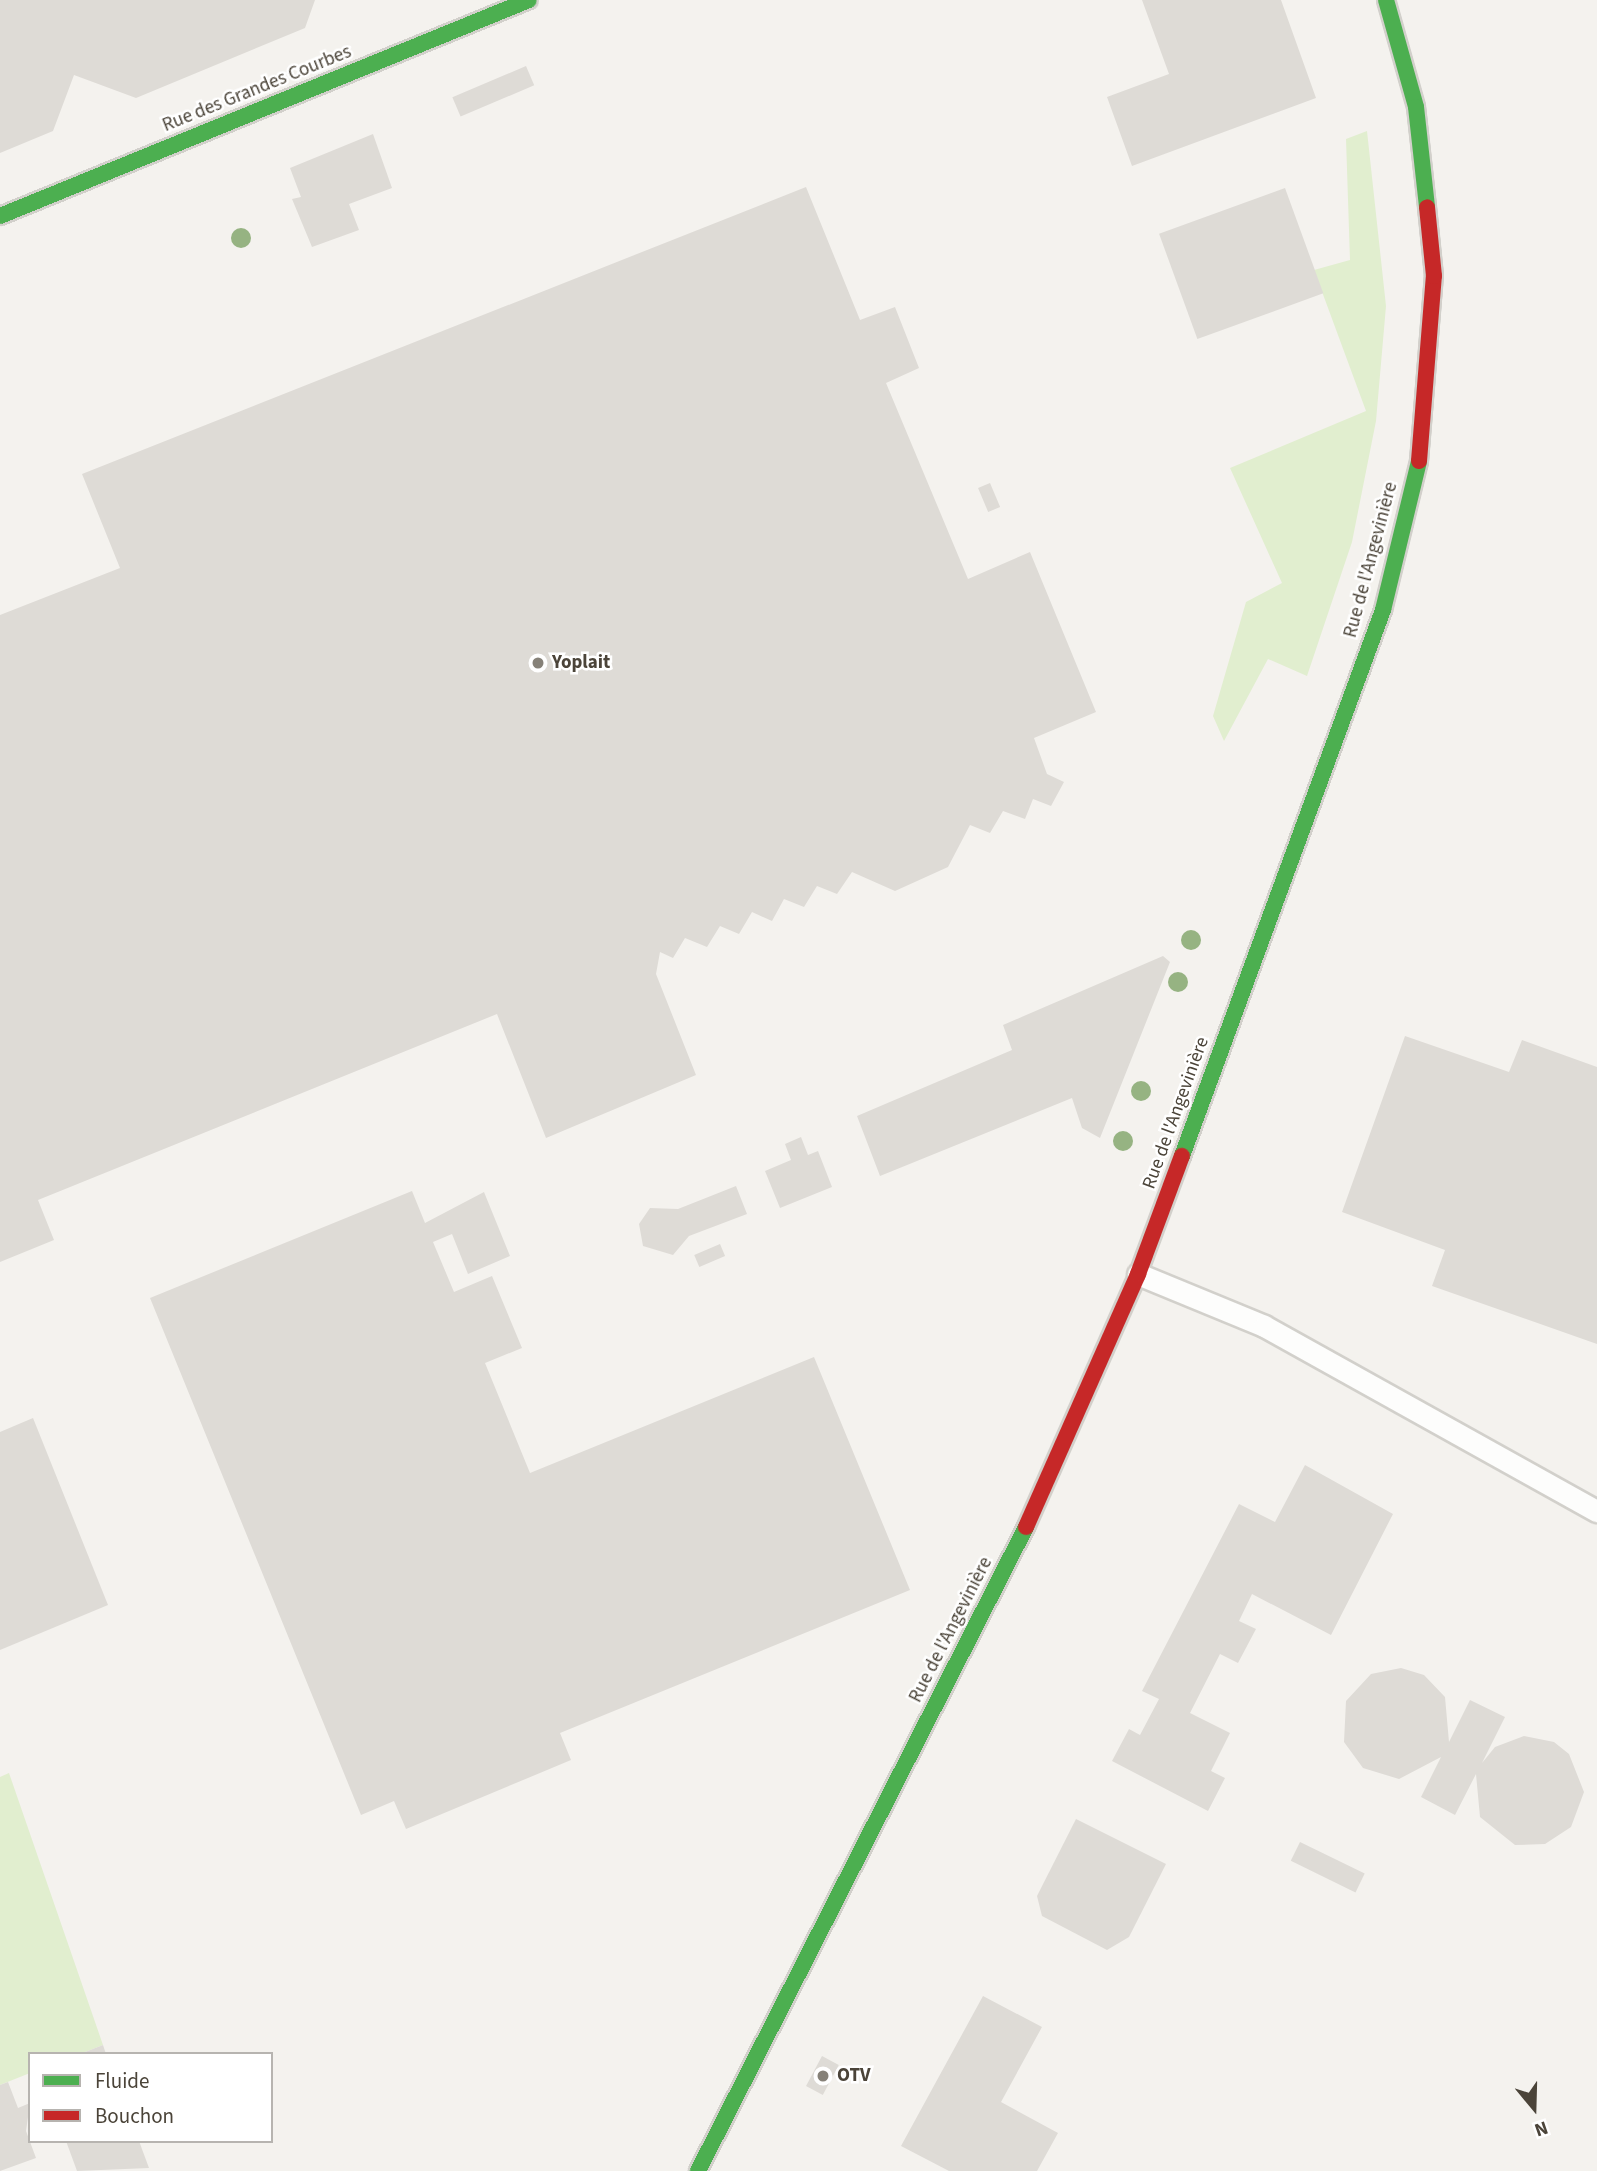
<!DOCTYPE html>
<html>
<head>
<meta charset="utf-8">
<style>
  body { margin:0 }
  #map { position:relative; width:1597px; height:2171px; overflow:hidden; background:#f4f2ee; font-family:"Source Sans 3",sans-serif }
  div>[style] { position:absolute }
  .green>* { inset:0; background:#e1eecf }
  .building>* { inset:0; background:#dedbd6; transform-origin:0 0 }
  .roads { filter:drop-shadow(2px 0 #d2d0cb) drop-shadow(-2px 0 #d2d0cb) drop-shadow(0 2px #d2d0cb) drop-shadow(0 -2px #d2d0cb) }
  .lane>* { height:21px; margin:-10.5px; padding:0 10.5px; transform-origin:10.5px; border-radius:10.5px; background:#fdfdfc }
  .fast>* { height:16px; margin:-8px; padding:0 8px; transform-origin:8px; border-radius:8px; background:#4caf50 }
  .jam>* { height:16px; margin:-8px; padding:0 8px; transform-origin:8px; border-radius:8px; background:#c62828 }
  .trees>* { width:20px; height:20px; margin:-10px; border-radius:50%; background:#96b382 }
  .dots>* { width:19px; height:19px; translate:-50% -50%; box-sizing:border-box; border:4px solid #fff; border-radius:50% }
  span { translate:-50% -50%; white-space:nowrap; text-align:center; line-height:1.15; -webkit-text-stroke:5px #fff; paint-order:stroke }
  .street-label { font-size:19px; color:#4b4439 }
  .poi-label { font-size:19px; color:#4b4439; font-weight:700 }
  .left { translate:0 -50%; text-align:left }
  .legend { position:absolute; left:28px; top:2052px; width:245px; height:91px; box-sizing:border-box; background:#fff; border:2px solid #b7b4b0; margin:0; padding:9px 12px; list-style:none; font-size:21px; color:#4b4439 }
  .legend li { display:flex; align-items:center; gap:14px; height:35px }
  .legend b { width:35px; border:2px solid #b7b4b0 }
  .north { position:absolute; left:1499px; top:2073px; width:70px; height:70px; -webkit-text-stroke:5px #fff; paint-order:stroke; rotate:161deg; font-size:19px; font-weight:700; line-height:28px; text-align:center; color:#4b4439 }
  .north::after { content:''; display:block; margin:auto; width:24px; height:32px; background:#4b4439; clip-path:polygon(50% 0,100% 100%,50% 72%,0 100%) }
</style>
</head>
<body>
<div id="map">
  <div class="green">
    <div style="clip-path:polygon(1367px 131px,1386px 306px,1376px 421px,1352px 542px,1307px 676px,1268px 659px,1224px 741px,1213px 716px,1246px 602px,1282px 583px,1230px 468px,1366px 411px,1314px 270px,1350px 260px,1346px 139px)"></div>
    <div style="clip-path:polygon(9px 1773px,103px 2045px,80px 2054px,30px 2054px,30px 2073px,0 2085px,0 1777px)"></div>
  </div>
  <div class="building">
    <div style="clip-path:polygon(0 0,315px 0,305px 28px,136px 98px,74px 75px,53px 131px,0 153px)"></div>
    <div style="clip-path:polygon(1142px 0,1281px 0,1316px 98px,1132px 166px,1107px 97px,1169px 74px)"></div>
    <div style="left:526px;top:66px;width:21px;height:80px;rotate:67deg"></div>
    <div style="clip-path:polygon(373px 134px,392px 188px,349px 204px,359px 230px,312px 247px,292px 199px,301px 197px,290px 168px)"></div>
    <div style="clip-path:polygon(806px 187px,860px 320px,895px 307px,919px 368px,886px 383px,968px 579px,1030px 552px,1096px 712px,1034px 738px,1047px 774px,1064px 782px,1051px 806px,1033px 799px,1025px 819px,1003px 811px,990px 833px,970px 825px,948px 867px,895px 891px,852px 872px,837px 894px,817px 886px,804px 907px,784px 899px,772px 921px,752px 912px,739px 934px,720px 926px,707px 947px,685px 938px,673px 958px,660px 952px,656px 974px,696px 1075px,546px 1138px,497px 1014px,38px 1200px,54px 1240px,0 1262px,0 615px,120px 568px,82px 474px)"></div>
    <div style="left:1285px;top:188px;width:112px;height:134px;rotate:70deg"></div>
    <div style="left:990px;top:483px;width:26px;height:13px;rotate:67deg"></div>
    <div style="clip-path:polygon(1163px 956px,1170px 962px,1100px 1138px,1082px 1128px,1072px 1098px,880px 1176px,857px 1116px,1012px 1050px,1003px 1025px)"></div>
    <div style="clip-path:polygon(1405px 1036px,1509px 1072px,1522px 1040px,1597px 1067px,1597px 1344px,1432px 1286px,1445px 1250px,1342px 1212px)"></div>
    <div style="clip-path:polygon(801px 1137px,808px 1155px,818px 1151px,832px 1187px,780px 1208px,765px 1171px,791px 1160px,785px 1144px)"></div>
    <div style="clip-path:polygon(736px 1186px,747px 1214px,689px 1236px,673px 1255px,643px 1246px,639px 1224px,650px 1208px,678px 1209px)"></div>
    <div style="clip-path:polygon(412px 1191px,425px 1223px,484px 1192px,510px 1256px,468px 1274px,452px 1234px,433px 1242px,454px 1292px,492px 1276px,522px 1348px,485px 1363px,530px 1473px,814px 1357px,910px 1590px,560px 1733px,571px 1760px,406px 1829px,394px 1801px,361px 1815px,150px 1298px)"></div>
    <div style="left:720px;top:1244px;width:13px;height:28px;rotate:67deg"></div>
    <div style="clip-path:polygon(33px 1418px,108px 1605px,0 1650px,0 1432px)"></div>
    <div style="clip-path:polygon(1305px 1465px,1393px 1514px,1331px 1635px,1252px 1594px,1239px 1621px,1256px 1629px,1238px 1663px,1220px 1654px,1190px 1713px,1230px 1733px,1211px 1771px,1225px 1778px,1208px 1811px,1112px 1761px,1129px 1729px,1140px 1735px,1159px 1699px,1142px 1691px,1239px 1504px,1275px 1522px)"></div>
    <div style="clip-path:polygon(1401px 1668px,1424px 1675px,1445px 1697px,1449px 1742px,1470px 1700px,1505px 1717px,1482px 1763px,1495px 1747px,1524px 1736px,1554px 1742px,1569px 1754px,1584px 1792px,1571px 1827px,1545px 1844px,1515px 1845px,1480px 1817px,1476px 1774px,1455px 1815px,1421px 1797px,1441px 1757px,1399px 1779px,1363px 1768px,1344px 1742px,1346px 1701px,1371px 1674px)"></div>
    <div style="clip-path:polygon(1076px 1819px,1166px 1864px,1129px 1937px,1107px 1950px,1042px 1916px,1037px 1896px)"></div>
    <div style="left:1300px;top:1842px;width:72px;height:21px;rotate:26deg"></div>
    <div style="clip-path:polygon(983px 1996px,1042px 2027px,1001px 2102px,1058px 2133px,1037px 2171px,949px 2171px,901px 2146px)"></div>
    <div style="clip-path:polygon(103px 2045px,106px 2054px,80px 2054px)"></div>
    <div style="left:822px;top:2056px;width:19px;height:34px;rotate:28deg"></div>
    <div style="clip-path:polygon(8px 2082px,18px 2108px,30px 2103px,26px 2131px,36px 2158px,0 2171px,0 2085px)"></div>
    <div style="clip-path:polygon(66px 2141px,139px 2141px,149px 2168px,77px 2171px)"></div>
  </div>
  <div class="roads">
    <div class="lane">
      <div style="left:1138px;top:1274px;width:136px;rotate:22.4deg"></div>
      <div style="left:1264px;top:1326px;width:381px;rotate:29.1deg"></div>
    </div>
    <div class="fast">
      <div style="left:1386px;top:0;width:111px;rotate:74.3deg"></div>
      <div style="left:1416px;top:107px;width:101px;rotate:83.7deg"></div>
      <div style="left:0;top:216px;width:571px;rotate:-22.21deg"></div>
      <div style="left:1182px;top:1156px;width:582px;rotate:-69.79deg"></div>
      <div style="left:1383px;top:610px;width:153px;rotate:-76.4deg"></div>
      <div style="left:698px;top:2171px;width:723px;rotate:-63.01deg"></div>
    </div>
    <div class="jam">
      <div style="left:1419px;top:461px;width:186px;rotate:-85.4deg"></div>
      <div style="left:1434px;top:276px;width:69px;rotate:-95.8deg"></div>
      <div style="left:1026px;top:1527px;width:277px;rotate:-66.1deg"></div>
      <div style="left:1138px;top:1274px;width:126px;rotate:-69.6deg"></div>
    </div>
  </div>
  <div class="trees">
    <div style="left:241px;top:238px"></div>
    <div style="left:1191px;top:940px"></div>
    <div style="left:1178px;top:982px"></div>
    <div style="left:1141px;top:1091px"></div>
    <div style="left:1123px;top:1141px"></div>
  </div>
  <div class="dots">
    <div style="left:538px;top:663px;background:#868178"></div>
    <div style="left:823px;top:2076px;background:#868178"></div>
  </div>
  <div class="street-label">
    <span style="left:257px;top:89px;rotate:-22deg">Rue des Grandes Courbes</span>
    <span style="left:1371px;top:560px;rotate:-75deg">Rue de l'Angevinière</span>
    <span style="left:1176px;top:1113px;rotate:-70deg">Rue de l'Angevinière</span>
    <span style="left:951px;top:1630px;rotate:-63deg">Rue de l'Angevinière</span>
  </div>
  <div class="poi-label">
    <span class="left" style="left:552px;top:663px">Yoplait</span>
    <span class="left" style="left:837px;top:2076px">OTV</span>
  </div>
  <ul class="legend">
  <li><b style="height:9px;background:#4caf50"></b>Fluide</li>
  <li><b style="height:9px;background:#c62828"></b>Bouchon</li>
  </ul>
  <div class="north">N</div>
</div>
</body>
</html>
